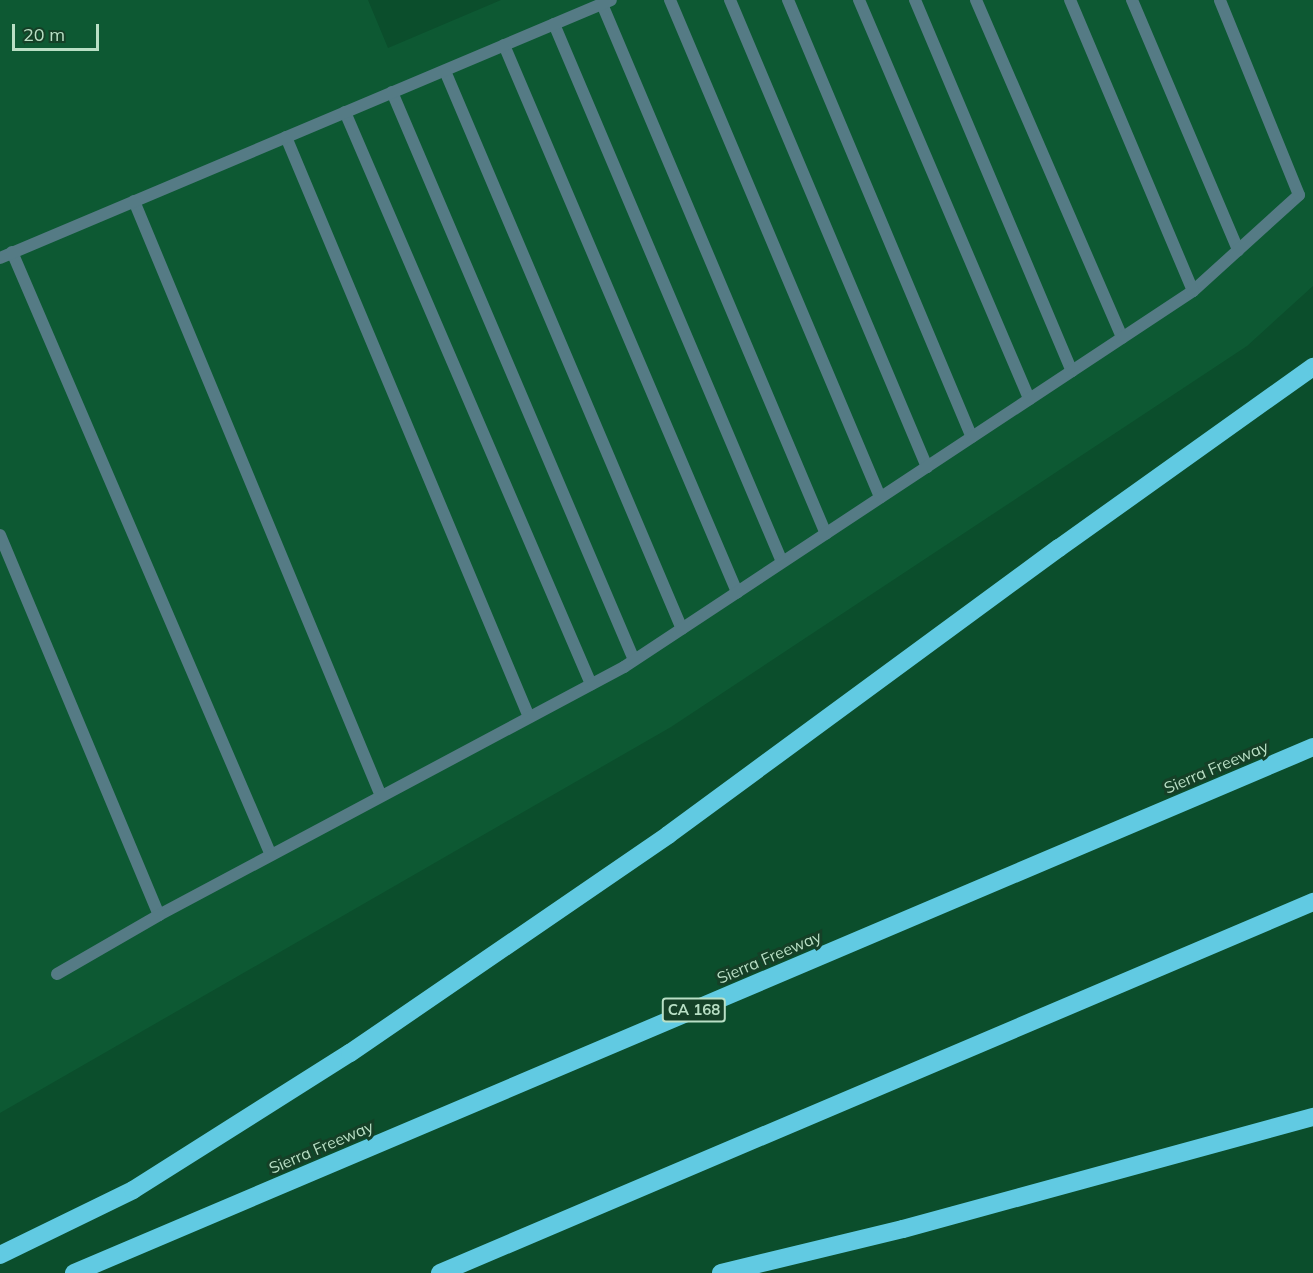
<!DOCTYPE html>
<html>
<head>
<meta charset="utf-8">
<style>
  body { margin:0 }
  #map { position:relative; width:1313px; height:1273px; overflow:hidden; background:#0b4e2c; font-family:Mulish,sans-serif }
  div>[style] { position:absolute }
  .built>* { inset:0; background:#0d5933 }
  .lane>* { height:12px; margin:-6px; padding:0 6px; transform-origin:6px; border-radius:6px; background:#557b85 }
  .highway>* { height:18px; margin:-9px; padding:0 9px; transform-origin:9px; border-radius:9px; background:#61cae2 }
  span { translate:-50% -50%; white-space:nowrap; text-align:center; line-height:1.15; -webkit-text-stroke:6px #154027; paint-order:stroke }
  .shield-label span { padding:2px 4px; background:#154027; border:2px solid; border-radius:4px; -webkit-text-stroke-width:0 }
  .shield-label { font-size:15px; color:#b9dfc5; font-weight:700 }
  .street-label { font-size:16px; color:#b9dfc5 }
  .scale { position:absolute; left:12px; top:24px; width:87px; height:27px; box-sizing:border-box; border:3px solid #b9dfc5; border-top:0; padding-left:8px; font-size:18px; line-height:21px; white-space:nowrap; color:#b9dfc5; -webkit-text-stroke:4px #154027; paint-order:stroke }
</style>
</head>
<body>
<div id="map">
  <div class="built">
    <div style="clip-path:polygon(0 0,368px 0,388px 48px,501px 0,1313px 0,1313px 286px,1247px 346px,671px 727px,0 1113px)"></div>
  </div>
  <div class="lane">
    <div style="left:670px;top:0;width:540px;rotate:67.09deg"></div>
    <div style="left:730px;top:0;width:507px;rotate:67.13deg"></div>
    <div style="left:788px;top:0;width:474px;rotate:67.2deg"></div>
    <div style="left:859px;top:0;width:434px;rotate:66.9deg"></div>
    <div style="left:915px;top:0;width:403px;rotate:67.1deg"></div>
    <div style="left:976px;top:0;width:368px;rotate:66.6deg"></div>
    <div style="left:1132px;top:0;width:272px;rotate:67deg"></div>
    <div style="left:602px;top:4px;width:575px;rotate:67.09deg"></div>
    <div style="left:554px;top:24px;width:584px;rotate:67.03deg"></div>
    <div style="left:504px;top:45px;width:595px;rotate:66.93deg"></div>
    <div style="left:445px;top:71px;width:606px;rotate:66.99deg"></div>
    <div style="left:392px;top:92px;width:617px;rotate:66.92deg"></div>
    <div style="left:345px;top:112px;width:623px;rotate:66.73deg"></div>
    <div style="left:286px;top:137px;width:629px;rotate:67.27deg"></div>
    <div style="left:134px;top:201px;width:644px;rotate:67.46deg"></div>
    <div style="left:12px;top:252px;width:656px;rotate:66.76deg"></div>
    <div style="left:0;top:258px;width:663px;rotate:-22.89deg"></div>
    <div style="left:1193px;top:291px;width:143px;rotate:-42.2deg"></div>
    <div style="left:1299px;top:195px;width:210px;rotate:-112.1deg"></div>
    <div style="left:0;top:535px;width:412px;rotate:67.3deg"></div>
    <div style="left:159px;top:915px;width:527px;rotate:-28.07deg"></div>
    <div style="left:624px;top:667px;width:682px;rotate:-33.46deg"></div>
    <div style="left:1193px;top:291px;width:316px;rotate:-112.9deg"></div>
    <div style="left:57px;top:974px;width:118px;rotate:-30deg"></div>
  </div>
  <div class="highway">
    <div style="left:0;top:1255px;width:148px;rotate:-26deg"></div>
    <div style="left:133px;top:1190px;width:257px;rotate:-32.3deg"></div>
    <div style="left:350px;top:1053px;width:386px;rotate:-34.4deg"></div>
    <div style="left:668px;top:835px;width:485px;rotate:-36.3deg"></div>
    <div style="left:1059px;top:548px;width:312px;rotate:-35.5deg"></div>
    <div style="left:74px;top:1273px;width:1346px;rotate:-23deg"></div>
    <div style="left:440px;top:1273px;width:949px;rotate:-23.02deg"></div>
    <div style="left:721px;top:1273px;width:187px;rotate:-13.6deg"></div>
    <div style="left:903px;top:1229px;width:425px;rotate:-15.3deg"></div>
  </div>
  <div class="shield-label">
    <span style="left:694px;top:1010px">CA 168</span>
  </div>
  <div class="street-label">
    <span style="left:1216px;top:767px;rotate:-23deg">Sierra Freeway</span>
    <span style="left:769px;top:957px;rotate:-23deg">Sierra Freeway</span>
    <span style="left:321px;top:1147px;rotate:-23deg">Sierra Freeway</span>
  </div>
  <div class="scale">20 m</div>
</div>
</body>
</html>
